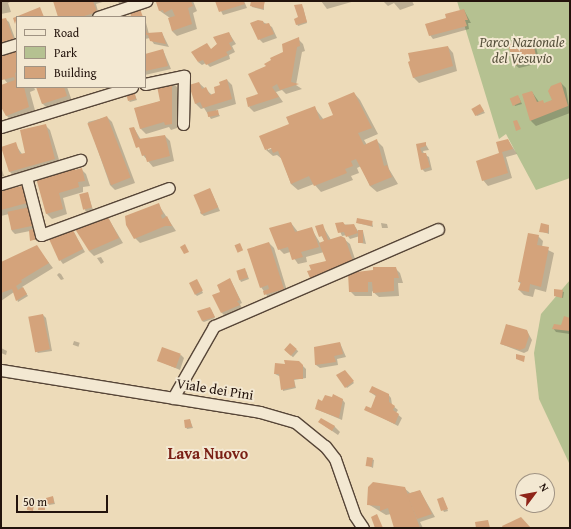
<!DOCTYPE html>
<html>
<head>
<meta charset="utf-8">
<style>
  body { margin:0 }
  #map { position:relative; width:571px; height:529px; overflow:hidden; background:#eddbb9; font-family:"Gentium Book Plus",serif }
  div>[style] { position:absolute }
  .green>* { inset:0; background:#b5c191 }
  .shadow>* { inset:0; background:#0003; transform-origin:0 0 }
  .building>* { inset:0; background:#d4a37b; transform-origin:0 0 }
  .roads { filter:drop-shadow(1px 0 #564537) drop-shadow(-1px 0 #564537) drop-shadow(0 1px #564537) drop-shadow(0 -1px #564537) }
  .minor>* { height:11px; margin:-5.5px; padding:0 5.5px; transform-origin:5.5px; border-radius:5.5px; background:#f3e8d2 }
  span { translate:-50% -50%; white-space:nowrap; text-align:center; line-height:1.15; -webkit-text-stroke:4px #f3e8d2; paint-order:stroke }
  .park-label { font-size:14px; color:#56503b; font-style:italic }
  .street-label { font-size:14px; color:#23130c }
  .quarter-label { font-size:16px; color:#7a1f14; font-weight:700 }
  .frame { position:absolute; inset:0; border:2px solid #23130c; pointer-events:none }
  .legend { position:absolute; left:16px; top:16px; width:130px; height:72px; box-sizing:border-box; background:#f3e8d2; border:1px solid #a09383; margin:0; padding:5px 7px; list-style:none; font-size:12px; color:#23130c }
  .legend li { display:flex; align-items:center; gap:8px; height:20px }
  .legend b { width:20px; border:1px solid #a09383 }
  .north { position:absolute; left:515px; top:473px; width:40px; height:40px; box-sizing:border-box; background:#f3e8d2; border:1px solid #a09383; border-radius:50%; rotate:58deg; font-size:11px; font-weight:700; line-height:16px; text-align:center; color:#23130c }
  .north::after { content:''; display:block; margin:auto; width:14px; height:18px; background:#8f2418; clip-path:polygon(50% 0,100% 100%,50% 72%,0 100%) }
  .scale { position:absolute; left:16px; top:495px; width:92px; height:18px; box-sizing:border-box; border:2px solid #23130c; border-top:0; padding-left:5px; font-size:12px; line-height:14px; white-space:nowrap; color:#23130c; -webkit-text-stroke:3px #f3e8d2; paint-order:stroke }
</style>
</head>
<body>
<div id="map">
  <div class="green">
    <div style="clip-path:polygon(457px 1px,570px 1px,570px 178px,536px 190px,506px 134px,499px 139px)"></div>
    <div style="clip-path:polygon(570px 280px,570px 465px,539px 399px,534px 353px,541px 314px)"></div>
  </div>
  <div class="shadow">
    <div style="clip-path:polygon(1px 1px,12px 1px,8px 3px,11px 12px,1px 14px)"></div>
    <div style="clip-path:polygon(57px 1px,106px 1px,96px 4px,99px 15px,93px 17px,59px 17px)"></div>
    <div style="clip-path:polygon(117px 1px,132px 1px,120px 4px)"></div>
    <div style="clip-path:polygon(164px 1px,193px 1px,197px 11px,193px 13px,197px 29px,177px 36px,172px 31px,170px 18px,160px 11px,157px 3px)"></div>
    <div style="clip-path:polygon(216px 1px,244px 1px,247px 8px,223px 15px)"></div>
    <div style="clip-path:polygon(252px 1px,264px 2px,264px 10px,252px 7px)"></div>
    <div style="clip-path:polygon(321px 1px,355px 1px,327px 9px)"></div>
    <div style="clip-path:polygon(383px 1px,412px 1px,414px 5px,400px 10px,394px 3px,388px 6px)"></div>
    <div style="clip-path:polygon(303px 7px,307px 23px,298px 26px,297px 24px)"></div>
    <div style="clip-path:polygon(464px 10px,471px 23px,468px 23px,469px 29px,433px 39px,430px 35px,447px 19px)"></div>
    <div style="clip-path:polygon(125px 15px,128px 17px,118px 17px)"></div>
    <div style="clip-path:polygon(5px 19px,9px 22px,17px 44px,1px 20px)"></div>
    <div style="clip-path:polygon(145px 19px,149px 34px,162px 33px,169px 47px,154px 44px,150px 38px,145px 39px)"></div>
    <div style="clip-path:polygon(263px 22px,272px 27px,277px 38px,263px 43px,259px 39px,251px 24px)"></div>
    <div style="clip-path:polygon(229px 33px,236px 44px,232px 46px,235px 52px,229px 55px,230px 59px,210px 67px,206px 63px,202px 65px,198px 62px)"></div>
    <div style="clip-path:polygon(298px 39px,303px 44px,305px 51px,302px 52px,296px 85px,302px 89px,286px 94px,282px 90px,276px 92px,283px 102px,254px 112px,249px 107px,260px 95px,268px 66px)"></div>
    <div style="clip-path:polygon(532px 39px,535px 43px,540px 63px,519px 68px,513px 63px,509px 44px,520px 44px)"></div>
    <div style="clip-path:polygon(448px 47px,453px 53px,457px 71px,419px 83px,414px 78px,409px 62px)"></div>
    <div style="clip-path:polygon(163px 50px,171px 69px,145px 75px,145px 55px)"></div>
    <div style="clip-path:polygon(17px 51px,17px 87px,34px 87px,35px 90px,30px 92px,36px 114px,13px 122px,6px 115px,1px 103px,1px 86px,8px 84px,1px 75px,1px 56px)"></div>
    <div style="clip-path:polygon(227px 80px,232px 85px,236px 104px,216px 110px,220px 116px,211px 119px,204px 108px,201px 109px,196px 104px,190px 86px,199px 83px,212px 95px,217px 93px)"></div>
    <div style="clip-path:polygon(172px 82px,177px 87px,177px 128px,171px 130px,169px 127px,146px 134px,141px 129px,135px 109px,161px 101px)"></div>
    <div style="clip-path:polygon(561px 83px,566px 88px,570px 113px,536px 126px,531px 121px,523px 95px,532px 92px,539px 102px,545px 104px,553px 100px)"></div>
    <div style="clip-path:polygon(37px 87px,67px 87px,72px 101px,47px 108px,42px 103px)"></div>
    <div style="clip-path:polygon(evenodd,354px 93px,360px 100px,378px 134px,364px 140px,367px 145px,377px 141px,383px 147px,389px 169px,398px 184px,377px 192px,370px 186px,361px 166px,357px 168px,359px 173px,351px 176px,353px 180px,321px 192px,314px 184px,298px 190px,291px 184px,282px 159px,277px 155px,273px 156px,266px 150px,290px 124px,314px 107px,324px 120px,334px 116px,354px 93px,276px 147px,268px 150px,268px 148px,276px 147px)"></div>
    <div style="clip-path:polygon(135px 95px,137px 100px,130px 102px,129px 101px)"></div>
    <div style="clip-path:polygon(511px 98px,519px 98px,522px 104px,515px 106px)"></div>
    <div style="clip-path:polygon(481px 107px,485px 113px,477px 116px,476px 115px)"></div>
    <div style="clip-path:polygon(107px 117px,112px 122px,135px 183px,115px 190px,110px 185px,88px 122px)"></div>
    <div style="clip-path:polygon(45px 125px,50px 130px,60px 163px,15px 177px,10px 172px,15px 144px,22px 154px,26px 154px)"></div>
    <div style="clip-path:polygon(134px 128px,141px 140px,165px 136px,170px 141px,174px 161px,153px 167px,143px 155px)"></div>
    <div style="clip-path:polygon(508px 140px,517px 154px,506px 157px,512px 178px,488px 186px,483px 180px)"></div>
    <div style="clip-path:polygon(425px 143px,429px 150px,423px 151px,424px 154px,429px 157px,432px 170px,425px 172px,422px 169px,417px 145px)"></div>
    <div style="clip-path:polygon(1px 167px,4px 176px,1px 177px)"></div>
    <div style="clip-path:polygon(81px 169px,86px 174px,90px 186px,83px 187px,83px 192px,63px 198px,67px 214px,52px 219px,47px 214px,38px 179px)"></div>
    <div style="clip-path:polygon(21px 187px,26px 192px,37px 240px,31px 240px,30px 231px,15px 234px,12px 231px,9px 214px,1px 216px,1px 191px)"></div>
    <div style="clip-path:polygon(210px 189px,220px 211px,204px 216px,200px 213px)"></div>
    <div style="clip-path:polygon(88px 194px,93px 210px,86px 212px,85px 210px)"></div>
    <div style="clip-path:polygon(158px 204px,176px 231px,140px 243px,135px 238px)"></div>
    <div style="clip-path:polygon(108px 218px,123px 243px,94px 256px,89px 251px)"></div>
    <div style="clip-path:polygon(372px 222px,373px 227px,358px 223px)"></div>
    <div style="clip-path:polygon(291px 223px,298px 232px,311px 228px,320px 243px,325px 242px,316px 227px,322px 225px,331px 240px,344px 239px,350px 244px,355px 259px,312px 279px,328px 261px,324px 252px,306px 257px,307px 262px,298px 264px,290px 252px,284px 254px,279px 249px)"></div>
    <div style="clip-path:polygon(381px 223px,387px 224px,388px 228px,382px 228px)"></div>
    <div style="clip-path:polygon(337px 224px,354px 225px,358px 231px,363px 231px,366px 244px,361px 243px,360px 236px,350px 239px,347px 235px,342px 236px)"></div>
    <div style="clip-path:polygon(549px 226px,549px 234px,540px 231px)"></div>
    <div style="clip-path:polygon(73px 231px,85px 252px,63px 264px,60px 260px)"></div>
    <div style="clip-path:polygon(538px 236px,543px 241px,542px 247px,554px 253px,546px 292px,535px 289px,533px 297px,524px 295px,519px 290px,521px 284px,519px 282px)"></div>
    <div style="clip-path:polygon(269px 243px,274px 248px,288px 294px,270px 300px,261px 287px)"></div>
    <div style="clip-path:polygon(36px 246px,53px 268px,22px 287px,28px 296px,18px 302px,14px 292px,1px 301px,1px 264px)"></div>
    <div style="clip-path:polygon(101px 257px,104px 262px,101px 264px,97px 258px)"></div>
    <div style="clip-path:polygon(395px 268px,400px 273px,403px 283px,398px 283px,399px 296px,379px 297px,372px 291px,372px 296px,355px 296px,350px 291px)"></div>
    <div style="clip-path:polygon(246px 271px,249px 279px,241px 282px,240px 280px)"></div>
    <div style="clip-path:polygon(59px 273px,61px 274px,64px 279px,61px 280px,57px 275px)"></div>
    <div style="clip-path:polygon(230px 279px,242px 303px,240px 304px,242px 309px,225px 316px,222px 313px,221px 293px)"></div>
    <div style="clip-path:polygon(197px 281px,203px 293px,197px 296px,195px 294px)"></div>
    <div style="clip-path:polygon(555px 290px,564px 292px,563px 298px,555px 295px)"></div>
    <div style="clip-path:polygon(211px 309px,215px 318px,204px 322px,202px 321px)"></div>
    <div style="clip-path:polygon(43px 315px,46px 318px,52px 351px,38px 353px,35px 350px)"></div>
    <div style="clip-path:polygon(570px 319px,570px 334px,556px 332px,553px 328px,562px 327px)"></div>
    <div style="clip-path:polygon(527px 331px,532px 340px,528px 351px,524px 353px,501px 344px)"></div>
    <div style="left:74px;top:341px;width:6px;height:4px;rotate:18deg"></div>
    <div style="clip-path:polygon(340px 343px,346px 357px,337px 359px,338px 365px,320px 368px,316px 365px,315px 348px)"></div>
    <div style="left:290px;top:344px;width:11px;height:8px;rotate:41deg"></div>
    <div style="clip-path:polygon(1px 348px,7px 351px,6px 355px,1px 353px)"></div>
    <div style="clip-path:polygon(181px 355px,184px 358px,180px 370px,159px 361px)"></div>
    <div style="clip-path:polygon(299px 362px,306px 369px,306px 378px,294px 380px,296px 388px,283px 391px,281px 377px,275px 374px,286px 365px)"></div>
    <div style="clip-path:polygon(346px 373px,354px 383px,347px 388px,346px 387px)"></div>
    <div style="clip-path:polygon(370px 392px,388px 394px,391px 398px,392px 405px,398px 410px,396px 413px,402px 418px,398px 426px,365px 409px,372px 409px,377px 397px)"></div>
    <div style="clip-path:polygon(342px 399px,345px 403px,342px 420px,316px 409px,323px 402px)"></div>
    <div style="clip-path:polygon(190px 420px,193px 428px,187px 429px,186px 427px)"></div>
    <div style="clip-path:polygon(319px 422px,334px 426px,340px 432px,338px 435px)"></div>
    <div style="clip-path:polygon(372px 459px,374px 460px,373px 468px,367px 465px)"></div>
    <div style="clip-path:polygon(404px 488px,410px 493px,420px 491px,435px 517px,420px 522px,423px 528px,395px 528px,391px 514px,386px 515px,368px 504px)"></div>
    <div style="clip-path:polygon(53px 497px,55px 504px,49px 505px,48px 503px)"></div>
    <div style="clip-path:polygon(443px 498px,448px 511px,444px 512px,438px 500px)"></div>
  </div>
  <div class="building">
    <div style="clip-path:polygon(53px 1px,93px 1px,97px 12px,81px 17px,58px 17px)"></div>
    <div style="clip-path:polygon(191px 1px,193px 6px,188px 8px,192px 24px,172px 31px,168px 18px,175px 16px,172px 9px,164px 13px,163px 10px,159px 11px,156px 2px)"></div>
    <div style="clip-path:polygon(215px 1px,243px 1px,245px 4px,219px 12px)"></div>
    <div style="clip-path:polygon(251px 1px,265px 1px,263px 9px,250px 6px)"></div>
    <div style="clip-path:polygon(302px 4px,307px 22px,296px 25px,294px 19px,298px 17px,294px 5px)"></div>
    <div style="clip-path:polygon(40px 7px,44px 17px,17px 17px,15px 24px,13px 18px)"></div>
    <div style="clip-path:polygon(140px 9px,143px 17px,131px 17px,130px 12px)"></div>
    <div style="clip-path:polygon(464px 9px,468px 20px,465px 20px,467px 26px,429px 36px,425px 24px,446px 18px,445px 14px)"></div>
    <div style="clip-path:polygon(6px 18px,14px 40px,1px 45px,1px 19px)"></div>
    <div style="clip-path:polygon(258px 20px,263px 21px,264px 24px,269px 23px,274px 34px,258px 40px,250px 23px)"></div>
    <div style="clip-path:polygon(145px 26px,147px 33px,162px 32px,166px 44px,150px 41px,148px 35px,145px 35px)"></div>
    <div style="clip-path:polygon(229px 32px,233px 41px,229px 43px,232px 49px,226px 52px,228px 55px,206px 65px,203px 60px,198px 62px,191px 52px,207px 43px,211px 49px,217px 44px,213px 37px)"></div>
    <div style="clip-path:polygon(299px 37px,300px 46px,297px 47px,291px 82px,299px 84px,280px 90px,277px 84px,272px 87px,279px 97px,248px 107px,246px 98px,258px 94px,248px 74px,266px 66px,264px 64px,271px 60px,270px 58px,283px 52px,282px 44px)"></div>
    <div style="clip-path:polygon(532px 38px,537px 60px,515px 65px,507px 43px,515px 44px,519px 43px,519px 40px)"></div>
    <div style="clip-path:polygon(448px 46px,453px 66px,413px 78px,408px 62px,410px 61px,408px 53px)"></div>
    <div style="clip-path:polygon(163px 49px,168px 66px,145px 71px,145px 54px)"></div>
    <div style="clip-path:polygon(17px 50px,17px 72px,15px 73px,17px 87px,24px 87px,29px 107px,6px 116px,1px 107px,1px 85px,15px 80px,14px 77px,2px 80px,1px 55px)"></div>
    <div style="clip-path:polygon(227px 79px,232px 99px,203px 108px,200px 102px,195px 104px,189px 85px,199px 82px,202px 89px,206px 87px,210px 95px,215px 93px,214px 87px,220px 85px,219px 82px)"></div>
    <div style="clip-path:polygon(172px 81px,172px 124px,165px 125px,164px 122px,140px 129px,134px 108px,160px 101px,157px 86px)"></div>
    <div style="clip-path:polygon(561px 82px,568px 106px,530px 121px,522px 94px,532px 91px,537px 102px,543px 100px,544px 103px,552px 100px,548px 91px,551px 86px)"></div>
    <div style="clip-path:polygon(36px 87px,64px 87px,67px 96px,42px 104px)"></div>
    <div style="clip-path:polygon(354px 92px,372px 128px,358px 133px,364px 145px,377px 139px,384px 166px,387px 165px,392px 177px,370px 186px,356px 159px,351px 161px,353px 166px,345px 169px,347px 173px,314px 186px,309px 176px,291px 184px,278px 151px,273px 153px,271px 148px,265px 150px,259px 136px,289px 124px,286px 117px,315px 106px,320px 120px,333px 115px,328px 103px)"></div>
    <div style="clip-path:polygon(126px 93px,135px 94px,136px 99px,128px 101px)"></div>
    <div style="left:518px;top:95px;width:8px;height:9px;rotate:67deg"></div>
    <div style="left:480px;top:104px;width:8px;height:10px;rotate:60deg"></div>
    <div style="left:218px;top:110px;width:5px;height:11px;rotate:79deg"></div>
    <div style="left:107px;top:116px;width:66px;height:21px;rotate:69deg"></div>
    <div style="clip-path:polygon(517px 120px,521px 129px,516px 131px,513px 121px)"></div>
    <div style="clip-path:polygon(46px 124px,55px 159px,9px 172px,1px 147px,16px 142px,20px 154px,25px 153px,20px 130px)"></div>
    <div style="clip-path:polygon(134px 127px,139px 139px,165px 135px,170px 156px,147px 162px,145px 155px,142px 156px,139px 147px,136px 148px,129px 128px)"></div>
    <div style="clip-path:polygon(508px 139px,513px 149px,502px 152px,508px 173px,482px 181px,476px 161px,499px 153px,496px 142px)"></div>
    <div style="clip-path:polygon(426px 142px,426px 146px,420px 148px,422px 153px,426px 153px,430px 167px,421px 170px,416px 144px)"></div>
    <div style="clip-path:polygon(75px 168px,75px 170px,82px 168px,85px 181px,78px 182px,79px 187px,59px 193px,63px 209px,46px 214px,36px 178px)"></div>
    <div style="clip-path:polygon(22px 186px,27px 203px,1px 210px,1px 190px)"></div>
    <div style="left:210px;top:188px;width:21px;height:18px;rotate:67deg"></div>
    <div style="left:88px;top:192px;width:16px;height:9px;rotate:76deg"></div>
    <div style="clip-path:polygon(159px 203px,163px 214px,161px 215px,162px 219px,167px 216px,172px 226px,165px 226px,134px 239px,126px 225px,125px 216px)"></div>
    <div style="left:30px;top:207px;width:19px;height:23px;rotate:78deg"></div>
    <div style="clip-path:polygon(108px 217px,119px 238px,89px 251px,75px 229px,95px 218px)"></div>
    <div style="left:357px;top:218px;width:16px;height:5px;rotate:11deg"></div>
    <div style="clip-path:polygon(291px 222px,295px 232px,312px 227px,319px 247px,301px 252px,303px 257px,292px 260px,288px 247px,278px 250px,269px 228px)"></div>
    <div style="clip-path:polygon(343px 222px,345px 225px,354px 224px,358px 233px,346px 237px,344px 232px,338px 233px,335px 223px)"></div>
    <div style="clip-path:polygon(541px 223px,549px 225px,548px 233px,539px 232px)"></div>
    <div style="clip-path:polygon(323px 224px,328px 240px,341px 236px,345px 238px,353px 261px,310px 278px,307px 271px,311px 270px,309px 265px,326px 261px,319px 243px,324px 241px,322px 236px,319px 237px,315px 226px)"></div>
    <div style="clip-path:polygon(34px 229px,37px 239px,30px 241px,29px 230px)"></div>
    <div style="clip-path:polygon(73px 230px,83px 249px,59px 261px,49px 239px)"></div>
    <div style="left:358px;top:230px;width:5px;height:13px"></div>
    <div style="clip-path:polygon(528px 233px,539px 235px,537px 245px,549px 247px,541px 287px,530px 284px,529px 292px,518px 290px,521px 282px,518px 282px)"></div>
    <div style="clip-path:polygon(269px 242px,284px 289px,264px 295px,263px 291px,269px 289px,268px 285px,260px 288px,247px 249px)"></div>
    <div style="left:240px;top:243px;width:8px;height:6px;rotate:67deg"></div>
    <div style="clip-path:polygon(185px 244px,189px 252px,184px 254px,180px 247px)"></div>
    <div style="clip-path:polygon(37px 245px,49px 263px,21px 280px,22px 282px,16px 286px,18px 290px,23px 287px,27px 294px,16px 301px,12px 289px,1px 293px,1px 262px)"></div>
    <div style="clip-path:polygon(373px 267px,396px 267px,399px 278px,394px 278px,394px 291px,373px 293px,372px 282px,368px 282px,368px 292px,349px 292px,348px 273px,373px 270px)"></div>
    <div style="left:245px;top:268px;width:10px;height:9px;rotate:73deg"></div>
    <div style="clip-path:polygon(230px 278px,240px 300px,237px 301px,240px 305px,221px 313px,212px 295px,220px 292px,217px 285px)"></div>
    <div style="left:197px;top:279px;width:13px;height:9px;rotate:63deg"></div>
    <div style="clip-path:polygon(554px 289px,563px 290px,562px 298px,554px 296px)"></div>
    <div style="clip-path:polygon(210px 307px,215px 317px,202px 321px,197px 311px)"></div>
    <div style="left:43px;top:314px;width:36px;height:15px;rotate:79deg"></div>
    <div style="clip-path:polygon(564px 316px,570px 318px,570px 331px,552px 329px,554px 324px,561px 325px)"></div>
    <div style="clip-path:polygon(506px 324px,527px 330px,529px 336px,525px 348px,520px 350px,500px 344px)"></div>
    <div style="clip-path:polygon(340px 342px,343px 354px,334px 356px,336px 362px,315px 365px,314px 347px)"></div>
    <div style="left:290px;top:343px;width:9px;height:9px;rotate:41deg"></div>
    <div style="left:162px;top:347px;width:20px;height:15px;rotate:20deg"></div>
    <div style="clip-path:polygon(516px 354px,525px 356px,524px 362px,516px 359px)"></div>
    <div style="clip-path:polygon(284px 360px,299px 361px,303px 365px,303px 379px,294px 379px,295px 387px,281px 390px,279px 374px,274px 374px,275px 363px,285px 364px)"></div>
    <div style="clip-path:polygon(345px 370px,354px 381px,345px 388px,336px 375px)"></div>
    <div style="clip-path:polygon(372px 386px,389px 394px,389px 402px,395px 406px,393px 410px,399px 414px,395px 424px,364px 410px,366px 406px,371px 408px,376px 395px,369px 392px)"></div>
    <div style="clip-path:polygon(333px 394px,343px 399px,339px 418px,315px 409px,318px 399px,322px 401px,325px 395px,332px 397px)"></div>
    <div style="clip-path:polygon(321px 418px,335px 426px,332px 431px,318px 422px)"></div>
    <div style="clip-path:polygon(190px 419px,192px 427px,185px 428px,184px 420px)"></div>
    <div style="left:367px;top:457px;width:6px;height:9px;rotate:9deg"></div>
    <div style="clip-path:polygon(373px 482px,405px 487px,420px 528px,394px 528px,388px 508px,380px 511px,380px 506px,367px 505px,368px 487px)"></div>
    <div style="clip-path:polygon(420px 490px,432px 514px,417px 519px,407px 494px)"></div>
    <div style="clip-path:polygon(53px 496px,54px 503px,47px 504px,46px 498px)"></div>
    <div style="clip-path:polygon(443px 497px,448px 509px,441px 511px,437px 499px)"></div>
    <div style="clip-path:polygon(39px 503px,45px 504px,45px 510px,38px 510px)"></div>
    <div style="clip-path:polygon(27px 504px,34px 504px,33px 511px,27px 510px)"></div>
    <div style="clip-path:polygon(377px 514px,383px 528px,375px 528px,371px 517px)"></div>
    <div style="clip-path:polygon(521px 517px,531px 528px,503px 528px,502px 526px)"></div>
    <div style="clip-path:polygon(488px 520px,490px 528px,476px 528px,475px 522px)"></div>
  </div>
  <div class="roads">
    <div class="minor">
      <div style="left:98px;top:17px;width:51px;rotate:-18.4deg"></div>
      <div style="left:1px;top:49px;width:17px;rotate:-17deg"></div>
      <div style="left:145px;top:84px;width:40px;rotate:-12deg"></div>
      <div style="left:184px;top:76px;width:48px;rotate:91.2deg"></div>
      <div style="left:1px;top:127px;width:137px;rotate:-17deg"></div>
      <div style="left:26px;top:177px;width:60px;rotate:75.5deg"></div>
      <div style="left:41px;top:235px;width:136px;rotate:-20.2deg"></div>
      <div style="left:1px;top:184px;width:83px;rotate:-16.9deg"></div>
      <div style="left:1px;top:370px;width:262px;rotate:9.2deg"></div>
      <div style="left:260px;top:412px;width:36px;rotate:16deg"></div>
      <div style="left:295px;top:422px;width:38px;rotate:39deg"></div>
      <div style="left:325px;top:446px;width:16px;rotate:52deg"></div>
      <div style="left:335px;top:459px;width:60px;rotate:70.7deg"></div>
      <div style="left:355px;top:516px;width:14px;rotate:56deg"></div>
      <div style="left:173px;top:398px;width:83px;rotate:-60.3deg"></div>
      <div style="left:214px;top:326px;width:244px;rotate:-23.4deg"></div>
    </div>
  </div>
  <div class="park-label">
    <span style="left:522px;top:50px">Parco Nazionale<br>del Vesuvio</span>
  </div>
  <div class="street-label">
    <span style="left:215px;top:389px;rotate:9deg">Viale dei Pini</span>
  </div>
  <div class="quarter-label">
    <span style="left:208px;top:453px">Lava Nuovo</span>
  </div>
  <div class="frame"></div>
  <ul class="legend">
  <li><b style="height:5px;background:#f3e8d2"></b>Road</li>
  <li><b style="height:11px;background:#b5c191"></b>Park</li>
  <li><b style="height:11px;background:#d4a37b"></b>Building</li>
  </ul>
  <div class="north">N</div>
  <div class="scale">50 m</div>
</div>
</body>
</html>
